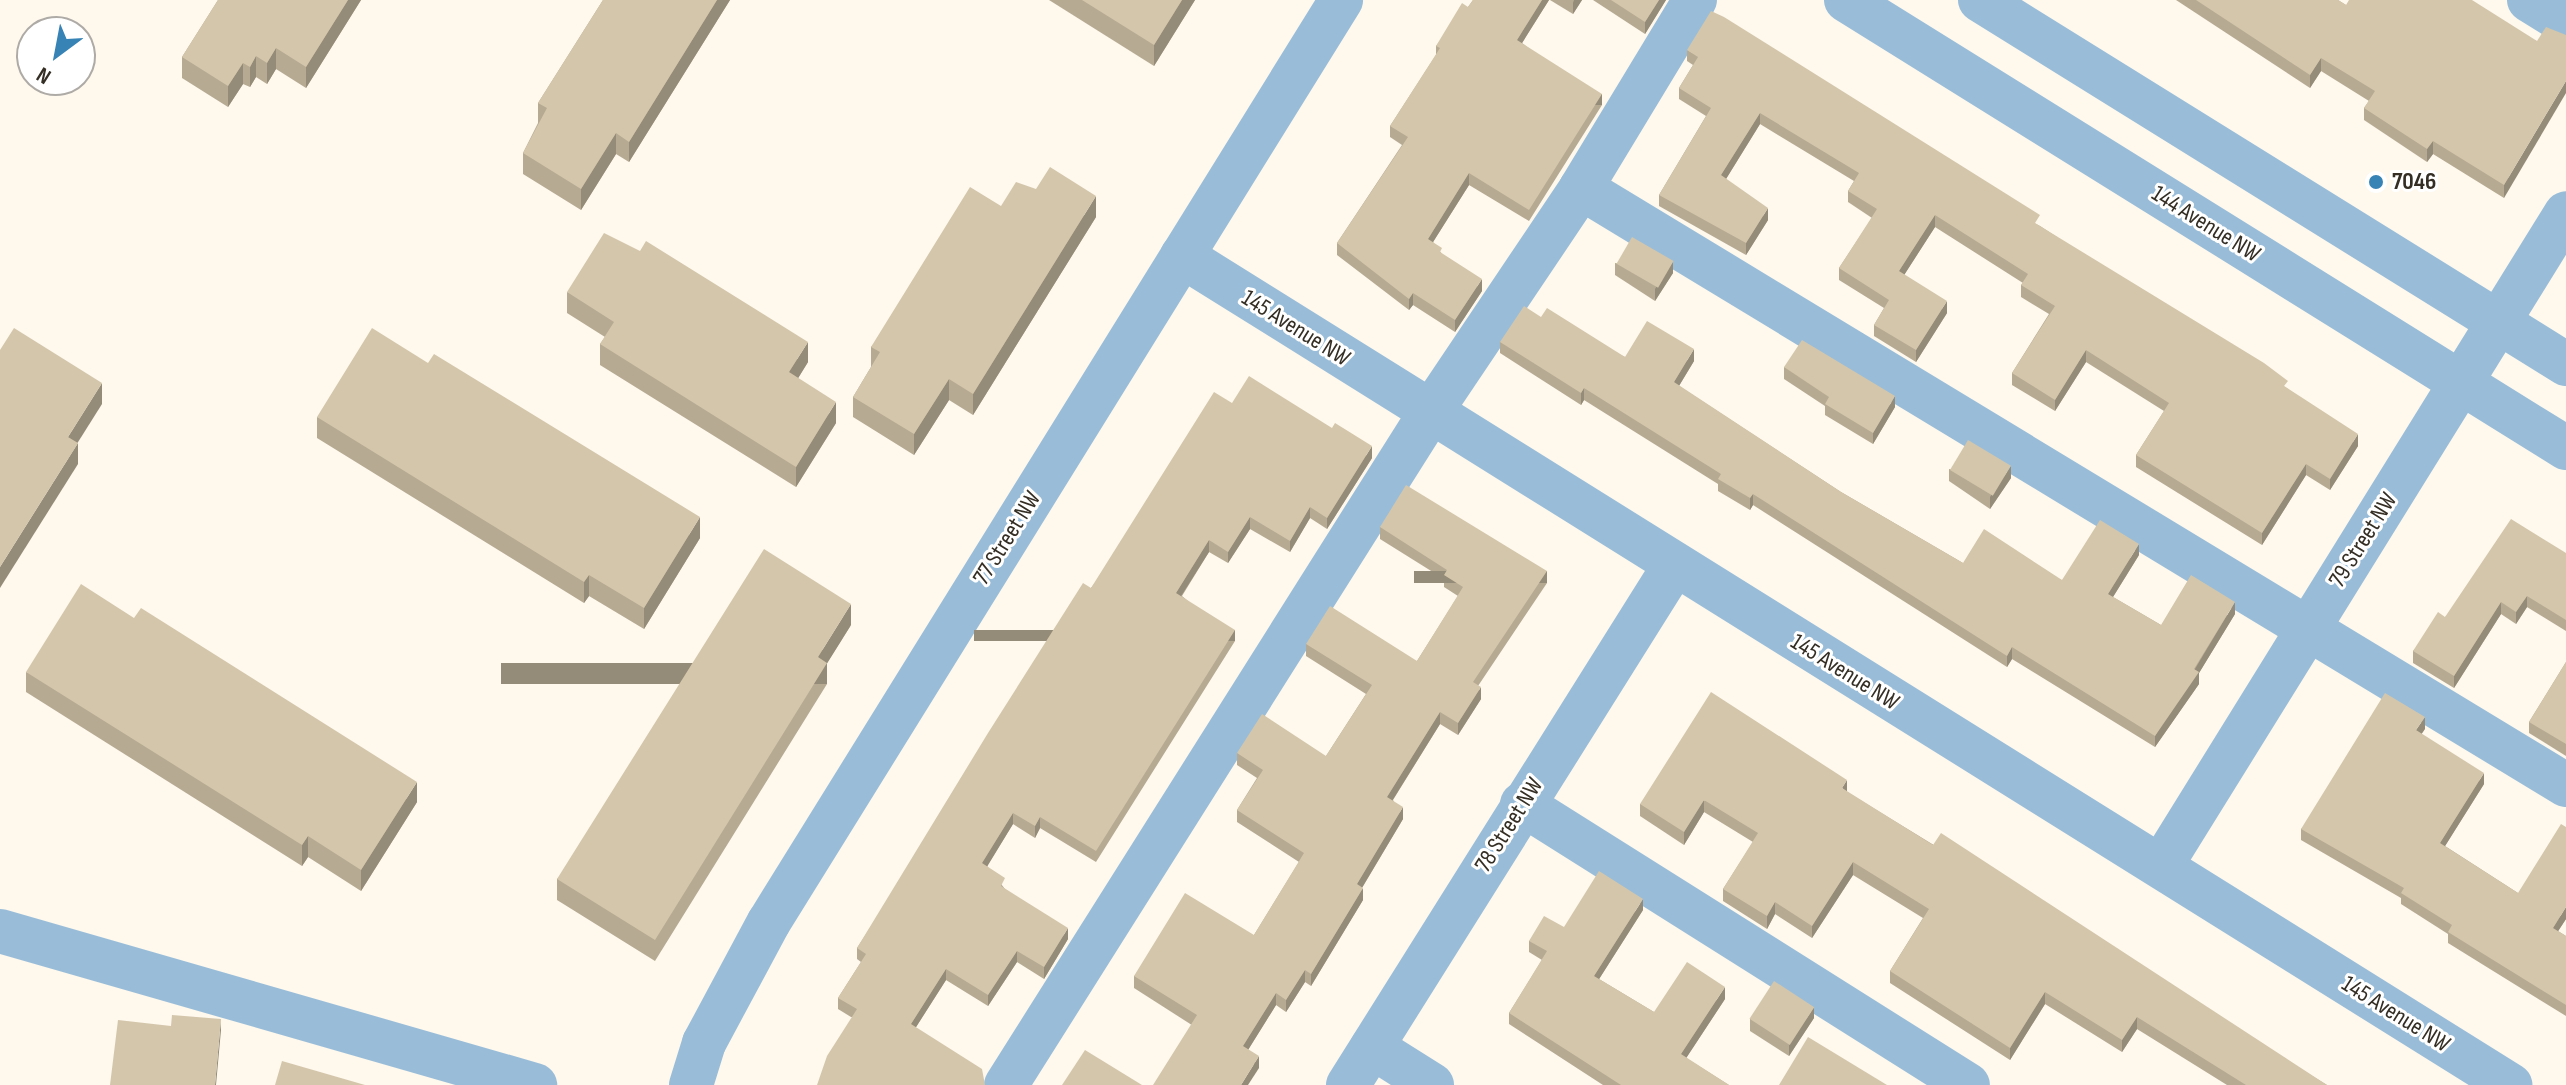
<!DOCTYPE html>
<html>
<head>
<meta charset="utf-8">
<style>
  body { margin:0 }
  #map { position:relative; width:2566px; height:1085px; overflow:hidden; background:#fef8ed; font-family:"Sofia Sans Condensed",sans-serif }
  div>[style] { position:absolute }
  .minor>* { height:44px; margin:-22px; padding:0 22px; transform-origin:22px; border-radius:22px; background:#99bdd9 }
  .wall>* { inset:0; background:#b6aa93 }
  .shaded-wall>* { inset:0; background:#948b78; transform-origin:0 0 }
  .building>* { inset:0; background:#d4c6ab; transform-origin:0 0 }
  .dots>* { width:22px; height:22px; translate:-50% -50%; box-sizing:border-box; border:4px solid #fff; border-radius:50% }
  span { translate:-50% -50%; white-space:nowrap; text-align:center; line-height:1.15; -webkit-text-stroke:6px #fff; paint-order:stroke }
  .poi-label { font-size:24px; color:#342e24; font-weight:700 }
  .left { translate:0 -50%; text-align:left }
  .street-label { font-size:24px; color:#342e24 }
  .north { position:absolute; left:16px; top:16px; width:80px; height:80px; box-sizing:border-box; background:#fff; border:2px solid #aeaba7; border-radius:50%; rotate:212deg; font-size:22px; font-weight:700; line-height:32px; text-align:center; color:#342e24 }
  .north::after { content:''; display:block; margin:auto; width:28px; height:36px; background:#3783b6; clip-path:polygon(50% 0,100% 100%,50% 72%,0 100%) }
</style>
</head>
<body>
<div id="map">
  <div class="minor">
    <div style="left:1846px;top:0;width:848px;rotate:31.89deg"></div>
    <div style="left:1980px;top:0;width:690px;rotate:31.85deg"></div>
    <div style="left:2529px;top:0;width:44px;rotate:31.9deg"></div>
    <div style="left:1581px;top:188px;width:1152px;rotate:31.22deg"></div>
    <div style="left:1182px;top:256px;width:1566px;rotate:31.97deg"></div>
    <div style="left:1522px;top:804px;width:527px;rotate:32.21deg"></div>
    <div style="left:2161px;top:866px;width:768px;rotate:-58.19deg"></div>
    <div style="left:0;top:931px;width:557px;rotate:16.06deg"></div>
    <div style="left:1372px;top:1047px;width:71px;rotate:32.3deg"></div>
    <div style="left:691px;top:1085px;width:44px;rotate:-72.8deg"></div>
    <div style="left:704px;top:1043px;width:137px;rotate:-61.8deg"></div>
    <div style="left:769px;top:922px;width:1085px;rotate:-58.18deg"></div>
    <div style="left:1006px;top:1085px;width:795px;rotate:-57.75deg"></div>
    <div style="left:1430px;top:413px;width:271px;rotate:-56.1deg"></div>
    <div style="left:1581px;top:188px;width:220px;rotate:-58.8deg"></div>
    <div style="left:1348px;top:1085px;width:613px;rotate:-57.87deg"></div>
  </div>
  <div class="wall">
    <div style="clip-path:polygon(218px 0,361px 0,306px 88px,276px 69px,267px 84px,256px 77px,250px 87px,243px 84px,228px 107px,182px 78px,182px 57px)"></div>
    <div style="clip-path:polygon(603px 0,730px 0,629px 162px,616px 154px,581px 210px,523px 174px,523px 153px,538px 123px,538px 103px)"></div>
    <div style="clip-path:polygon(1049px 0,1195px 0,1154px 66px)"></div>
    <div style="clip-path:polygon(1473px 0,1549px 0,1522px 43px,1602px 105px,1529px 221px,1469px 185px,1433px 242px,1442px 254px,1482px 291px,1455px 332px,1413px 305px,1409px 310px,1337px 255px,1337px 243px,1402px 145px,1390px 137px,1390px 126px,1436px 55px,1436px 46px,1468px 7px)"></div>
    <div style="clip-path:polygon(1550px 0,1582px 0,1573px 14px)"></div>
    <div style="clip-path:polygon(1593px 0,1666px 0,1645px 34px)"></div>
    <div style="clip-path:polygon(2176px 0,2338px 0,2346px 5px,2537px 41px,2504px 198px,2433px 154px,2427px 162px,2364px 120px,2364px 108px,2369px 101px,2321px 71px,2310px 88px)"></div>
    <div style="clip-path:polygon(1687px 50px,2040px 226px,2288px 389px,2358px 446px,2330px 490px,2306px 475px,2262px 545px,2136px 467px,2136px 455px,2164px 411px,2086px 362px,2055px 411px,2012px 385px,2012px 373px,2049px 314px,2021px 297px,2021px 285px,2023px 283px,1935px 227px,1904px 275px,1947px 313px,1916px 362px,1874px 336px,1874px 325px,1884px 308px,1839px 280px,1839px 268px,1872px 218px,1848px 202px,1848px 191px,1854px 181px,1760px 124px,1726px 179px,1768px 220px,1746px 255px,1659px 206px,1659px 195px,1706px 116px,1679px 99px,1679px 88px,1693px 65px,1687px 61px)"></div>
    <div style="clip-path:polygon(1001px 206px,1096px 217px,973px 415px,949px 400px,914px 455px,853px 417px,853px 397px,871px 367px,871px 347px)"></div>
    <div style="clip-path:polygon(1615px 263px,1673px 273px,1655px 301px,1615px 275px)"></div>
    <div style="clip-path:polygon(567px 292px,808px 362px,798px 378px,836px 423px,796px 487px,600px 365px,600px 344px,605px 337px,567px 313px)"></div>
    <div style="clip-path:polygon(1541px 317px,1625px 357px,1694px 361px,1679px 386px,1841px 492px,1963px 563px,2062px 580px,2139px 555px,2113px 597px,2161px 625px,2235px 614px,2199px 673px,2199px 684px,2155px 747px,2012px 659px,2007px 667px,1753px 505px,1750px 510px,1718px 491px,1718px 484px,1584px 400px,1581px 405px,1500px 353px,1500px 342px)"></div>
    <div style="clip-path:polygon(1784px 367px,1895px 407px,1873px 444px,1825px 415px,1825px 406px,1784px 379px)"></div>
    <div style="clip-path:polygon(1232px 403px,1372px 458px,1327px 529px,1310px 518px,1290px 552px,1250px 529px,1228px 563px,1209px 552px,1182px 596px,1235px 641px,1096px 862px,1040px 828px,1035px 838px,1013px 824px,987px 866px,1005px 889px,1068px 939px,1044px 979px,1017px 962px,988px 1006px,946px 980px,916px 1027px,851px 1017px,838px 1009px,838px 998px,861px 962px,857px 959px,857px 948px,1091px 588px)"></div>
    <div style="clip-path:polygon(317px 417px,700px 538px,644px 629px,589px 596px,584px 603px,317px 438px)"></div>
    <div style="clip-path:polygon(1949px 469px,2011px 478px,1990px 509px,1949px 481px)"></div>
    <div style="clip-path:polygon(1380px 527px,1547px 583px,1478px 686px,1481px 699px,1458px 735px,1440px 724px,1393px 800px,1403px 819px,1362px 888px,1363px 900px,1311px 986px,1305px 982px,1286px 1012px,1276px 1005px,1248px 1050px,1259px 1068px,1134px 988px,1134px 976px,1254px 935px,1299px 862px,1237px 822px,1237px 810px,1257px 778px,1237px 765px,1237px 753px,1326px 756px,1366px 694px,1306px 656px,1306px 644px,1417px 661px,1458px 596px,1444px 587px,1444px 579px,1380px 539px)"></div>
    <div style="clip-path:polygon(2566px 553px,2566px 631px,2527px 607px,2516px 624px,2501px 614px,2454px 688px,2413px 663px,2413px 651px,2445px 617px)"></div>
    <div style="clip-path:polygon(851px 625px,827px 663px,827px 684px,655px 961px,557px 900px,557px 879px)"></div>
    <div style="clip-path:polygon(2566px 662px,2566px 756px,2529px 733px,2529px 722px)"></div>
    <div style="clip-path:polygon(26px 672px,417px 802px,361px 891px,308px 857px,302px 866px,26px 692px)"></div>
    <div style="clip-path:polygon(2425px 729px,2421px 734px,2484px 784px,2445px 846px,2518px 893px,2566px 919px,2558px 931px,2566px 936px,2566px 1016px,2448px 943px,2448px 934px,2401px 904px,2401px 898px,2301px 840px,2301px 829px)"></div>
    <div style="clip-path:polygon(1847px 792px,2327px 1085px,2227px 1085px,2137px 1029px,2122px 1052px,2045px 1004px,2010px 1060px,1890px 983px,1890px 971px,1923px 918px,1853px 875px,1812px 938px,1775px 914px,1767px 929px,1723px 901px,1723px 889px,1753px 842px,1704px 812px,1684px 845px,1640px 816px,1640px 804px)"></div>
    <div style="clip-path:polygon(1643px 910px,1599px 979px,1654px 1012px,1725px 999px,1686px 1058px,1729px 1085px,1603px 1085px,1509px 1024px,1509px 1013px,1542px 960px,1529px 952px,1529px 941px,1564px 927px)"></div>
    <div style="clip-path:polygon(1814px 1018px,1789px 1056px,1750px 1031px,1750px 1019px)"></div>
  </div>
  <div class="shaded-wall">
    <div style="clip-path:polygon(348px 0,361px 0,306px 88px,306px 67px)"></div>
    <div style="clip-path:polygon(717px 0,730px 0,629px 162px,629px 142px)"></div>
    <div style="clip-path:polygon(1182px 0,1195px 0,1154px 66px,1154px 45px)"></div>
    <div style="clip-path:polygon(1542px 0,1549px 0,1517px 51px,1517px 40px)"></div>
    <div style="clip-path:polygon(1574px 0,1582px 0,1573px 14px,1573px 3px)"></div>
    <div style="clip-path:polygon(1659px 0,1666px 0,1645px 34px,1645px 22px)"></div>
    <div style="clip-path:polygon(276px 48px,276px 69px,267px 84px,267px 63px)"></div>
    <div style="clip-path:polygon(256px 56px,256px 77px,250px 87px,250px 67px)"></div>
    <div style="clip-path:polygon(2321px 58px,2321px 71px,2310px 88px,2310px 75px)"></div>
    <div style="clip-path:polygon(243px 63px,243px 84px,228px 107px,228px 86px)"></div>
    <div style="clip-path:polygon(2566px 81px,2566px 93px,2504px 198px,2504px 185px)"></div>
    <div style="left:1602px;top:94px;width:11px;height:137px;rotate:90deg"></div>
    <div style="clip-path:polygon(1760px 113px,1760px 124px,1721px 187px,1721px 175px)"></div>
    <div style="clip-path:polygon(616px 133px,616px 154px,581px 210px,581px 189px)"></div>
    <div style="clip-path:polygon(2433px 141px,2433px 154px,2427px 162px,2427px 149px)"></div>
    <div style="clip-path:polygon(1469px 173px,1469px 185px,1428px 250px,1428px 239px)"></div>
    <div style="clip-path:polygon(1096px 196px,1096px 217px,973px 415px,973px 394px)"></div>
    <div style="clip-path:polygon(1768px 208px,1768px 220px,1746px 255px,1746px 243px)"></div>
    <div style="clip-path:polygon(1935px 215px,1935px 227px,1899px 283px,1899px 271px)"></div>
    <div style="clip-path:polygon(1673px 261px,1673px 273px,1655px 301px,1655px 289px)"></div>
    <div style="clip-path:polygon(1482px 279px,1482px 291px,1455px 332px,1455px 320px)"></div>
    <div style="clip-path:polygon(1413px 293px,1413px 305px,1409px 310px,1409px 299px)"></div>
    <div style="clip-path:polygon(1947px 301px,1947px 313px,1916px 362px,1916px 350px)"></div>
    <div style="clip-path:polygon(808px 342px,808px 362px,789px 393px,789px 372px)"></div>
    <div style="clip-path:polygon(1694px 349px,1694px 361px,1674px 394px,1674px 382px)"></div>
    <div style="clip-path:polygon(2086px 350px,2086px 362px,2055px 411px,2055px 400px)"></div>
    <div style="clip-path:polygon(949px 379px,949px 400px,914px 455px,914px 434px)"></div>
    <div style="clip-path:polygon(102px 383px,102px 404px,68px 458px,68px 437px)"></div>
    <div style="clip-path:polygon(1584px 388px,1584px 400px,1581px 405px,1581px 393px)"></div>
    <div style="clip-path:polygon(1895px 396px,1895px 407px,1873px 444px,1873px 433px)"></div>
    <div style="clip-path:polygon(836px 402px,836px 423px,796px 487px,796px 467px)"></div>
    <div style="clip-path:polygon(2358px 434px,2358px 446px,2330px 490px,2330px 479px)"></div>
    <div style="clip-path:polygon(78px 443px,78px 464px,0 588px,0 567px)"></div>
    <div style="clip-path:polygon(1372px 446px,1372px 458px,1327px 529px,1327px 518px)"></div>
    <div style="clip-path:polygon(2306px 464px,2306px 475px,2262px 545px,2262px 533px)"></div>
    <div style="clip-path:polygon(2011px 466px,2011px 478px,1990px 509px,1990px 497px)"></div>
    <div style="clip-path:polygon(1753px 494px,1753px 505px,1750px 510px,1750px 498px)"></div>
    <div style="clip-path:polygon(1310px 507px,1310px 518px,1290px 552px,1290px 541px)"></div>
    <div style="clip-path:polygon(700px 517px,700px 538px,644px 629px,644px 608px)"></div>
    <div style="clip-path:polygon(1250px 517px,1250px 529px,1228px 563px,1228px 552px)"></div>
    <div style="clip-path:polygon(1209px 540px,1209px 552px,1176px 604px,1176px 593px)"></div>
    <div style="clip-path:polygon(2139px 544px,2139px 555px,2108px 605px,2108px 594px)"></div>
    <div style="left:1547px;top:571px;width:12px;height:133px;rotate:90deg"></div>
    <div style="clip-path:polygon(589px 575px,589px 596px,584px 603px,584px 582px)"></div>
    <div style="clip-path:polygon(2527px 596px,2527px 607px,2516px 624px,2516px 612px)"></div>
    <div style="clip-path:polygon(2235px 602px,2235px 614px,2199px 673px,2199px 684px,2155px 747px,2155px 736px)"></div>
    <div style="clip-path:polygon(2501px 602px,2501px 614px,2454px 688px,2454px 676px)"></div>
    <div style="clip-path:polygon(851px 604px,851px 625px,818px 678px,818px 657px)"></div>
    <div style="left:1235px;top:630px;width:11px;height:261px;rotate:90deg"></div>
    <div style="clip-path:polygon(2012px 647px,2012px 659px,2007px 667px,2007px 656px)"></div>
    <div style="left:827px;top:663px;width:21px;height:326px;rotate:90deg"></div>
    <div style="clip-path:polygon(1481px 687px,1481px 699px,1458px 735px,1458px 723px)"></div>
    <div style="clip-path:polygon(1440px 712px,1440px 724px,1387px 809px,1387px 797px)"></div>
    <div style="clip-path:polygon(2425px 717px,2425px 729px,2416px 742px,2416px 730px)"></div>
    <div style="clip-path:polygon(2484px 773px,2484px 784px,2440px 854px,2440px 843px)"></div>
    <div style="clip-path:polygon(1847px 780px,1847px 792px,1842px 788px)"></div>
    <div style="clip-path:polygon(417px 782px,417px 802px,361px 891px,361px 870px)"></div>
    <div style="clip-path:polygon(1704px 800px,1704px 812px,1684px 845px,1684px 832px)"></div>
    <div style="clip-path:polygon(1403px 807px,1403px 819px,1357px 896px,1357px 884px)"></div>
    <div style="clip-path:polygon(1013px 813px,1013px 824px,982px 875px,982px 863px)"></div>
    <div style="clip-path:polygon(1040px 817px,1040px 828px,1035px 838px,1035px 826px)"></div>
    <div style="clip-path:polygon(308px 836px,308px 857px,302px 866px,302px 845px)"></div>
    <div style="clip-path:polygon(1853px 862px,1853px 875px,1812px 938px,1812px 926px)"></div>
    <div style="clip-path:polygon(1363px 888px,1363px 900px,1311px 986px,1311px 974px)"></div>
    <div style="clip-path:polygon(1643px 899px,1643px 910px,1594px 987px,1594px 976px)"></div>
    <div style="clip-path:polygon(1775px 902px,1775px 914px,1767px 929px,1767px 916px)"></div>
    <div style="clip-path:polygon(2566px 907px,2566px 919px,2553px 939px,2553px 928px)"></div>
    <div style="clip-path:polygon(1068px 928px,1068px 939px,1044px 979px,1044px 967px)"></div>
    <div style="clip-path:polygon(1017px 951px,1017px 962px,988px 1006px,988px 995px)"></div>
    <div style="clip-path:polygon(946px 969px,946px 980px,911px 1035px,911px 1024px)"></div>
    <div style="clip-path:polygon(1305px 970px,1305px 982px,1286px 1012px,1286px 1000px)"></div>
    <div style="clip-path:polygon(1725px 987px,1725px 999px,1681px 1066px,1681px 1054px)"></div>
    <div style="clip-path:polygon(2045px 992px,2045px 1004px,2010px 1060px,2010px 1048px)"></div>
    <div style="clip-path:polygon(1276px 993px,1276px 1005px,1243px 1058px,1243px 1046px)"></div>
    <div style="clip-path:polygon(1814px 1007px,1814px 1018px,1789px 1056px,1789px 1045px)"></div>
    <div style="clip-path:polygon(2137px 1017px,2137px 1029px,2122px 1052px,2122px 1040px)"></div>
    <div style="clip-path:polygon(221px 1019px,221px 1030px,216px 1085px,215px 1085px)"></div>
    <div style="clip-path:polygon(1259px 1056px,1259px 1068px,1248px 1085px,1241px 1085px)"></div>
  </div>
  <div class="building">
    <div style="clip-path:polygon(218px 0,348px 0,306px 67px,276px 48px,267px 63px,256px 56px,250px 67px,243px 63px,228px 86px,182px 57px)"></div>
    <div style="clip-path:polygon(603px 0,717px 0,629px 142px,616px 133px,581px 189px,523px 153px,547px 108px,538px 103px)"></div>
    <div style="clip-path:polygon(1082px 0,1182px 0,1154px 45px)"></div>
    <div style="clip-path:polygon(1473px 0,1542px 0,1517px 40px,1602px 94px,1529px 210px,1469px 173px,1428px 239px,1442px 248px,1440px 252px,1482px 279px,1455px 320px,1413px 293px,1409px 299px,1337px 243px,1408px 137px,1390px 126px,1440px 48px,1436px 46px,1462px 3px,1468px 7px)"></div>
    <div style="clip-path:polygon(1611px 0,1659px 0,1645px 22px)"></div>
    <div style="clip-path:polygon(2196px 0,2338px 0,2346px 5px,2349px 0,2472px 0,2537px 41px,2546px 27px,2566px 35px,2566px 81px,2504px 185px,2433px 141px,2427px 149px,2364px 108px,2375px 91px,2321px 58px,2310px 75px)"></div>
    <div style="clip-path:polygon(1711px 11px,1724px 17px,2040px 215px,2035px 223px,2264px 363px,2288px 381px,2284px 386px,2358px 434px,2330px 479px,2306px 464px,2262px 533px,2136px 455px,2169px 403px,2086px 350px,2055px 400px,2012px 373px,2055px 306px,2021px 285px,2028px 274px,1935px 215px,1899px 271px,1947px 301px,1916px 350px,1874px 325px,1889px 300px,1839px 268px,1877px 209px,1848px 191px,1859px 173px,1760px 113px,1721px 175px,1768px 208px,1746px 243px,1659px 195px,1711px 108px,1679px 88px,1698px 57px,1687px 50px)"></div>
    <div style="clip-path:polygon(1050px 167px,1096px 196px,973px 394px,949px 379px,914px 434px,853px 397px,880px 352px,871px 347px,970px 187px,1001px 206px,1016px 182px,1036px 189px)"></div>
    <div style="clip-path:polygon(604px 233px,640px 251px,646px 241px,808px 342px,789px 372px,836px 402px,796px 467px,600px 344px,614px 322px,567px 292px)"></div>
    <div style="left:1632px;top:237px;width:48px;height:31px;rotate:30deg"></div>
    <div style="clip-path:polygon(1524px 306px,1541px 317px,1547px 308px,1625px 357px,1647px 321px,1694px 349px,1674px 382px,1841px 492px,1963px 563px,1984px 529px,2062px 580px,2100px 520px,2139px 544px,2108px 594px,2161px 625px,2191px 575px,2235px 602px,2194px 669px,2199px 672px,2155px 736px,2012px 647px,2007px 656px,1753px 494px,1750px 498px,1718px 479px,1721px 474px,1584px 388px,1581px 393px,1500px 342px)"></div>
    <div style="clip-path:polygon(14px 328px,102px 383px,68px 437px,78px 443px,0 567px,0 350px)"></div>
    <div style="clip-path:polygon(372px 328px,428px 363px,434px 354px,700px 517px,644px 608px,589px 575px,584px 582px,317px 417px)"></div>
    <div style="clip-path:polygon(1802px 340px,1895px 396px,1873px 433px,1825px 404px,1829px 397px,1784px 367px)"></div>
    <div style="clip-path:polygon(1249px 376px,1332px 428px,1335px 423px,1372px 446px,1327px 518px,1310px 507px,1290px 541px,1250px 517px,1228px 552px,1209px 540px,1176px 593px,1235px 630px,1096px 851px,1040px 817px,1035px 826px,1013px 813px,982px 863px,1005px 878px,1001px 886px,1068px 928px,1044px 967px,1017px 951px,988px 995px,946px 969px,911px 1024px,982px 1069px,985px 1085px,817px 1085px,827px 1056px,857px 1009px,838px 998px,866px 954px,857px 948px,988px 733px,1083px 583px,1091px 588px,1214px 392px,1232px 403px)"></div>
    <div style="left:1968px;top:440px;width:50px;height:35px;rotate:31deg"></div>
    <div style="clip-path:polygon(1406px 485px,1547px 571px,1473px 682px,1481px 687px,1458px 723px,1440px 712px,1387px 797px,1403px 807px,1357px 884px,1363px 888px,1311px 974px,1305px 970px,1286px 1000px,1276px 993px,1243px 1046px,1259px 1056px,1241px 1085px,1153px 1085px,1197px 1015px,1134px 976px,1185px 893px,1254px 935px,1304px 853px,1237px 810px,1263px 770px,1237px 753px,1262px 714px,1326px 756px,1372px 685px,1306px 644px,1330px 606px,1417px 661px,1463px 587px,1444px 575px,1447px 570px,1380px 527px)"></div>
    <div style="clip-path:polygon(2511px 519px,2566px 553px,2566px 620px,2527px 596px,2516px 612px,2501px 602px,2454px 676px,2413px 651px,2438px 612px,2445px 617px)"></div>
    <div style="clip-path:polygon(764px 549px,851px 604px,818px 657px,827px 663px,655px 940px,557px 879px)"></div>
    <div style="clip-path:polygon(81px 584px,134px 618px,141px 608px,417px 782px,361px 870px,308px 836px,302px 845px,26px 672px)"></div>
    <div style="clip-path:polygon(2566px 662px,2566px 744px,2529px 722px)"></div>
    <div style="clip-path:polygon(1711px 692px,1847px 780px,1842px 788px,1933px 845px,1941px 833px,2327px 1085px,2246px 1085px,2137px 1017px,2122px 1040px,2045px 992px,2010px 1048px,1890px 971px,1929px 909px,1853px 862px,1812px 926px,1775px 902px,1767px 916px,1723px 889px,1758px 833px,1704px 800px,1684px 832px,1640px 804px)"></div>
    <div style="clip-path:polygon(2385px 693px,2425px 717px,2416px 730px,2484px 773px,2440px 843px,2518px 893px,2561px 824px,2566px 827px,2566px 907px,2553px 928px,2566px 936px,2566px 1005px,2448px 932px,2452px 925px,2401px 893px,2404px 888px,2301px 829px)"></div>
    <div style="clip-path:polygon(1599px 871px,1643px 899px,1594px 976px,1654px 1012px,1687px 962px,1725px 987px,1681px 1054px,1729px 1085px,1621px 1085px,1509px 1013px,1547px 951px,1529px 941px,1544px 916px,1564px 927px)"></div>
    <div style="left:1774px;top:981px;width:48px;height:45px;rotate:33deg"></div>
    <div style="clip-path:polygon(172px 1015px,221px 1019px,215px 1085px,110px 1085px,118px 1020px,171px 1026px)"></div>
    <div style="clip-path:polygon(1808px 1037px,1887px 1085px,1779px 1085px)"></div>
    <div style="clip-path:polygon(1085px 1050px,1142px 1085px,1062px 1085px)"></div>
    <div style="clip-path:polygon(282px 1061px,365px 1085px,275px 1085px)"></div>
  </div>
  <div class="dots">
    <div style="left:2376px;top:182px;background:#3783b6"></div>
  </div>
  <div class="poi-label">
    <span class="left" style="left:2392px;top:182px">7046</span>
  </div>
  <div class="street-label">
    <span style="left:2206px;top:224px;rotate:32deg">144 Avenue NW</span>
    <span style="left:1296px;top:328px;rotate:32deg">145 Avenue NW</span>
    <span style="left:1007px;top:538px;rotate:-58deg">77 Street NW</span>
    <span style="left:2363px;top:540px;rotate:-58deg">79 Street NW</span>
    <span style="left:1845px;top:672px;rotate:32deg">145 Avenue NW</span>
    <span style="left:1509px;top:825px;rotate:-58deg">78 Street NW</span>
    <span style="left:2396px;top:1014px;rotate:32deg">145 Avenue NW</span>
  </div>
  <div class="north">N</div>
</div>
</body>
</html>
